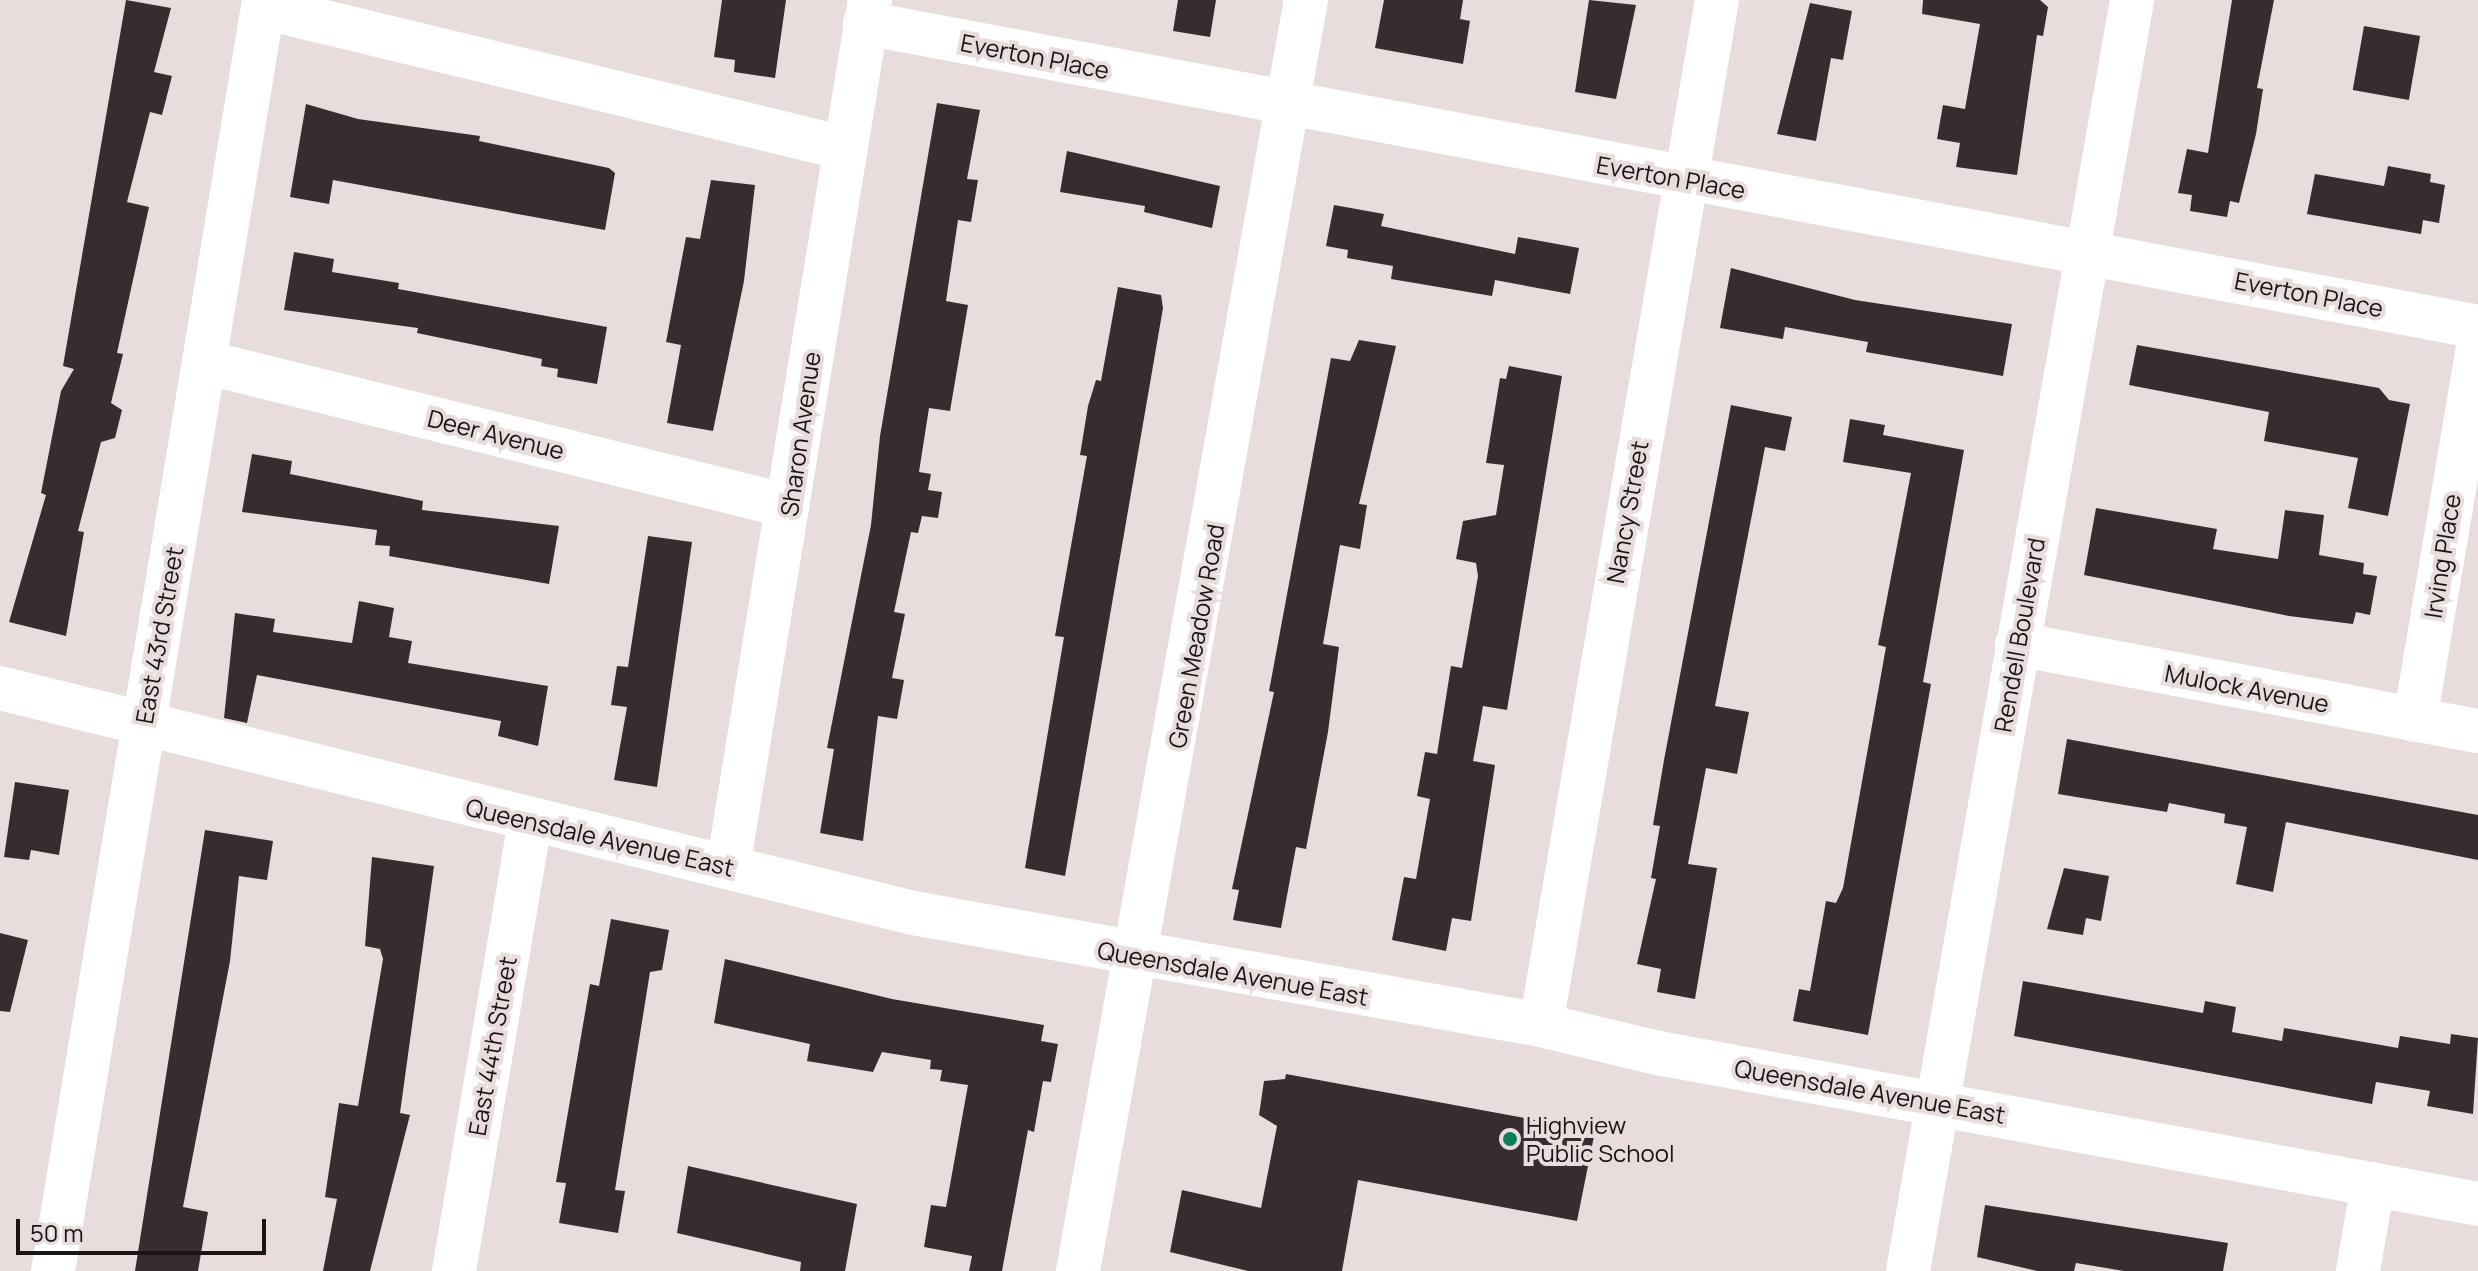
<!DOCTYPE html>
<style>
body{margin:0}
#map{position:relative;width:2478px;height:1271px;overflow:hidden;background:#e9dcdc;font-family:Manrope,sans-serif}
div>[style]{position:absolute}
.building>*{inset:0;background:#382d2e;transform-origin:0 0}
.minor>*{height:44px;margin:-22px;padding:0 22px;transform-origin:22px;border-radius:22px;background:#fff}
.dots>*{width:22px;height:22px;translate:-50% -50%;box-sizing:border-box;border:4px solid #e9dcdc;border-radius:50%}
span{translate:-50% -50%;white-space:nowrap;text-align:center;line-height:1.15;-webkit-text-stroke:8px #e9dcdc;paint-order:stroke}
.street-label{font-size:24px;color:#191515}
.poi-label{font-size:24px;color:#191515}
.left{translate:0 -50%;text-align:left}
.scale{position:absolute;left:16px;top:1219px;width:250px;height:36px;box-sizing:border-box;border:4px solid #191515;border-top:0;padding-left:10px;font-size:24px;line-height:28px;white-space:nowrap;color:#191515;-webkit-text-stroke:6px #e9dcdc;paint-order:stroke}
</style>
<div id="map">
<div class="building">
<div style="clip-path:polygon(126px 0,171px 8px,154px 72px,172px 76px,162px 115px,150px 112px,127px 202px,149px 207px,117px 353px,123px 354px,111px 403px,122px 410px,115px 438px,101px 442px,78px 531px,84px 532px,66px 636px,9px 622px,46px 495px,41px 493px,61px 391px,74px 369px,63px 366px)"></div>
<div style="clip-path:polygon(722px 0,786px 0,775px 78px,734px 72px,735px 60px,714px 57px)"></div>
<div style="clip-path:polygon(1178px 0,1216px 0,1210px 37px,1173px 31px)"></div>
<div style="clip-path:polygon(1384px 0,1463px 0,1460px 19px,1470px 21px,1463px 64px,1375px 48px)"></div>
<div style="clip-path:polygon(1589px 0,1636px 5px,1616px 99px,1575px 92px)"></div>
<div style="clip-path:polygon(1923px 0,2040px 0,2048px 7px,2043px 36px,2037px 35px,2017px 175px,1956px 167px,1960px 143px,1937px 139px,1943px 105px,1965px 109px,1980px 24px,1922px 14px)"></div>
<div style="clip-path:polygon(2232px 0,2274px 0,2257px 88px,2263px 89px,2256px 134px,2239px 203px,2230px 201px,2227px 217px,2190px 211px,2192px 195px,2178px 193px,2187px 149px,2208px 153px)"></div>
<div style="clip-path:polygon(1810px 3px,1852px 11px,1843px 60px,1831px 58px,1816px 141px,1777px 134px)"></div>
<div style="left:2364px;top:26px;width:57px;height:65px;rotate:10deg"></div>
<div style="clip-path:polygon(937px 103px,980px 110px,967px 179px,978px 180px,971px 222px,958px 220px,946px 301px,968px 305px,950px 411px,929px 408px,919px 472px,931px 474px,928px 490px,942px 492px,938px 518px,922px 516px,918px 533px,911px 532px,894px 612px,905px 614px,892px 678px,904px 680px,897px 719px,878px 716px,863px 841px,820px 833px,834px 749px,827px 748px,871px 525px,880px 436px)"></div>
<div style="clip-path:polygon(306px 104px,358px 119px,480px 136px,479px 141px,609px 168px,615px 173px,605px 230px,333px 180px,329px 204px,290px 197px)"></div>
<div style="clip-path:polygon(1067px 151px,1220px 186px,1212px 228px,1144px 212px,1145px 206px,1060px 192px)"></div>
<div style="clip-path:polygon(2388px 166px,2431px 174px,2430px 182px,2445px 185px,2439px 223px,2423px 220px,2421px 234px,2307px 214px,2315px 174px,2384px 186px)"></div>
<div style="clip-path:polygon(711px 180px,755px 185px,744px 281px,713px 431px,667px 423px,681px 345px,666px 342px,686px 237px,700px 239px)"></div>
<div style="clip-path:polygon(1334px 205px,1384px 214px,1381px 226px,1515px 254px,1518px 237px,1579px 248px,1570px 294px,1495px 280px,1492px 296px,1391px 279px,1393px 266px,1347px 258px,1348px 250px,1326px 246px)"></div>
<div style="clip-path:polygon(294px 252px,334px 259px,332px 272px,399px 283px,398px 289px,607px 327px,597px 384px,557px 377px,558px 369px,541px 366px,542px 359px,417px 333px,418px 328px,284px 310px)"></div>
<div style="clip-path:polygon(1731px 268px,1855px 300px,2012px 324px,2003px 376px,1866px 352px,1868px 342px,1785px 327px,1783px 339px,1720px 328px)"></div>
<div style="clip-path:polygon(1118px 287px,1161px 295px,1163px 308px,1065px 876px,1025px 868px,1064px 637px,1055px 636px,1087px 456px,1080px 455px,1088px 406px,1096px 380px,1101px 381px)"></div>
<div style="clip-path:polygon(1359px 340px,1396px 346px,1359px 504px,1367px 505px,1360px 549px,1340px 545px,1323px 644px,1339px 647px,1328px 732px,1306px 849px,1296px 847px,1281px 928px,1233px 920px,1239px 890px,1232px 889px,1274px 692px,1269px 691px,1331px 358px,1350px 361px)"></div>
<div style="clip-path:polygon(2137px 345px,2379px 388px,2389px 400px,2410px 404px,2388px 516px,2348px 508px,2358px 458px,2264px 441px,2269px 412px,2129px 385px)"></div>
<div style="clip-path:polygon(1509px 366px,1562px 376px,1507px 710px,1483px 706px,1478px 734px,1473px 761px,1495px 765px,1471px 921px,1452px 918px,1446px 951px,1392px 940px,1404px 877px,1416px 879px,1430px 799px,1417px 796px,1425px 752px,1437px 754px,1451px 666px,1462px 668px,1478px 576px,1476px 563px,1456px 559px,1463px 521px,1496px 515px,1504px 465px,1486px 463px,1500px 378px,1506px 379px)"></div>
<div style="clip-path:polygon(1731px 405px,1792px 417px,1785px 451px,1765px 447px,1715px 706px,1749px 712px,1737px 774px,1706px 768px,1688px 864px,1717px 868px,1695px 999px,1657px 992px,1661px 969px,1637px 964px,1656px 879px,1651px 878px,1660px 826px,1653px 825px,1664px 760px)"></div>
<div style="clip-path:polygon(1850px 419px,1885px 425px,1883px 435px,1964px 450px,1923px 682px,1931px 684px,1868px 1035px,1793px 1021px,1799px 989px,1810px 991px,1826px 901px,1836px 903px,1843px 888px,1886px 647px,1878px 645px,1911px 473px,1843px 462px)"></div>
<div style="clip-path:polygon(252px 454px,292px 461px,290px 474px,423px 501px,422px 510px,559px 526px,549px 584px,389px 556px,390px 546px,375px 545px,377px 530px,242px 512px)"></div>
<div style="clip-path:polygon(2096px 508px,2217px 529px,2213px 549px,2278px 559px,2285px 510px,2324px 515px,2319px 555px,2364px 563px,2363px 574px,2377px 576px,2370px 615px,2356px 612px,2353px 624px,2289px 616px,2084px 575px)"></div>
<div style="clip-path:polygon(648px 536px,692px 542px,657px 787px,614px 780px,627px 707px,611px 705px,617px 666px,628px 667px)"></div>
<div style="clip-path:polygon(359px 601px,394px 608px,389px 637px,412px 641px,408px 663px,548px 686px,538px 746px,498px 736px,501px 721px,257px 675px,247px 723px,224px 718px,235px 613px,275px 619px,273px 632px,352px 643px)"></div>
<div style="clip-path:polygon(2067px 739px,2478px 815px,2478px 860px,2286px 822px,2273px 892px,2236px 884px,2247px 827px,2224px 823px,2225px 814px,2169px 803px,2167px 812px,2058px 794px)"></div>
<div style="clip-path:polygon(15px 782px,69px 790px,59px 855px,31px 850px,29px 860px,4px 857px)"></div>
<div style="clip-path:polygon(205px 830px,273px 841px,267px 880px,239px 876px,230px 961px,183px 1207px,208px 1212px,198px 1271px,135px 1271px)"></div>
<div style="clip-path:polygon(372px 857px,434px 866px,400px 1113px,410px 1115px,370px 1271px,323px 1271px,337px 1199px,325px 1197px,339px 1103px,358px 1106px,383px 959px,380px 949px,365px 946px)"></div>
<div style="clip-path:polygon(2064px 868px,2109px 876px,2101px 921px,2086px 918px,2083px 935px,2047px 929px)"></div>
<div style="clip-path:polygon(611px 919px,669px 930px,662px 970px,650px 972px,615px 1190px,625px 1191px,618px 1233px,559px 1223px,566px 1183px,556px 1182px,590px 984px,599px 986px)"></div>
<div style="clip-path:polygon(0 933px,28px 940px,10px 1012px,0 1011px)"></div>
<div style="clip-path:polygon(725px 959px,892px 999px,1044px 1025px,1041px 1041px,1058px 1044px,1051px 1082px,1043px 1081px,1034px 1132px,1028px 1130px,1002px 1271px,969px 1271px,972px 1256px,924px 1247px,931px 1205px,946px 1207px,968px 1085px,940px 1081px,942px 1070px,930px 1069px,931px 1060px,882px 1052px,873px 1072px,807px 1061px,810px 1044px,714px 1023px)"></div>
<div style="clip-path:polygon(2023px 981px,2203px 1013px,2205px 1001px,2236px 1007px,2232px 1032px,2282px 1041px,2284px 1028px,2398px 1048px,2400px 1036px,2450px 1044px,2451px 1034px,2478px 1038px,2473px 1114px,2427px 1106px,2430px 1091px,2376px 1082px,2372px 1104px,2014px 1036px)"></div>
<div style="clip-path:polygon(1286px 1074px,1595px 1131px,1577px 1221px,1358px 1180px,1342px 1271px,1248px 1271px,1170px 1252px,1182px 1190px,1261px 1208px,1277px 1126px,1259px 1115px,1264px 1081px,1285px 1079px)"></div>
<div style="clip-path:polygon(688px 1166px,857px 1204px,845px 1271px,800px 1271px,801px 1262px,677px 1233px)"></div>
<div style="clip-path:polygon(1985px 1205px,2228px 1243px,2223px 1271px,2124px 1271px,2076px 1263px,2074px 1271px,2037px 1271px,1977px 1257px)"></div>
</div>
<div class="minor">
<div style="left:263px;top:7px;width:598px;rotate:13.64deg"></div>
<div style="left:865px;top:23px;width:1641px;rotate:10.67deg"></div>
<div style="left:204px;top:362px;width:601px;rotate:13.85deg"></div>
<div style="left:2017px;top:644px;width:469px;rotate:10.7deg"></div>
<div style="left:0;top:688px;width:940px;rotate:13.84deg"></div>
<div style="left:913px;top:913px;width:638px;rotate:10.11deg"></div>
<div style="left:1541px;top:1025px;width:120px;rotate:13.5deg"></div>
<div style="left:1658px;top:1053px;width:834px;rotate:10.43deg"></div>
<div style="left:2415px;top:720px;width:379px;rotate:-80.4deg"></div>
<div style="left:728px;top:867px;width:879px;rotate:-80.7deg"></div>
<div style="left:1541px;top:1025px;width:1040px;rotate:-80.26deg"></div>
<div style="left:53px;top:1271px;width:1288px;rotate:-80.57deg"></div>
<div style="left:454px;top:1271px;width:456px;rotate:-80.4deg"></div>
<div style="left:1078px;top:1271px;width:1291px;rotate:-79.83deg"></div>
<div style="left:1908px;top:1271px;width:1291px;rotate:-80deg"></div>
<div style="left:2358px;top:1271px;width:88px;rotate:-80.2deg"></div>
</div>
<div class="dots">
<div style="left:1510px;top:1139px;background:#0c7d5a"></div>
</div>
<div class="street-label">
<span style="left:1035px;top:56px;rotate:11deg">Everton Place</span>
<span style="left:1671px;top:177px;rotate:10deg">Everton Place</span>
<span style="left:2309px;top:294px;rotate:11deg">Everton Place</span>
<span style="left:496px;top:434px;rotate:14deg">Deer Avenue</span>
<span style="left:800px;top:434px;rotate:-82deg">Sharon Avenue</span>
<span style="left:1627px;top:512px;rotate:-80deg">Nancy Street</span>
<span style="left:2442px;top:556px;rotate:-81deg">Irving Place</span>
<span style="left:159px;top:635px;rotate:-80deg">East 43rd Street</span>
<span style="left:2019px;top:635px;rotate:-80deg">Rendell Boulevard</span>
<span style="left:1196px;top:636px;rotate:-80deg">Green Meadow Road</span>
<span style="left:2247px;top:688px;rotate:11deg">Mulock Avenue</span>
<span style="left:600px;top:837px;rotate:13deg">Queensdale Avenue East</span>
<span style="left:1233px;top:973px;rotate:10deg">Queensdale Avenue East</span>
<span style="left:492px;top:1046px;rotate:-80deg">East 44th Street</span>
<span style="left:1870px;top:1091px;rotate:10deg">Queensdale Avenue East</span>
</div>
<div class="poi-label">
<span class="left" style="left:1526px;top:1139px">Highview<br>Public School</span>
</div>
<div class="scale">50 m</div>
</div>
